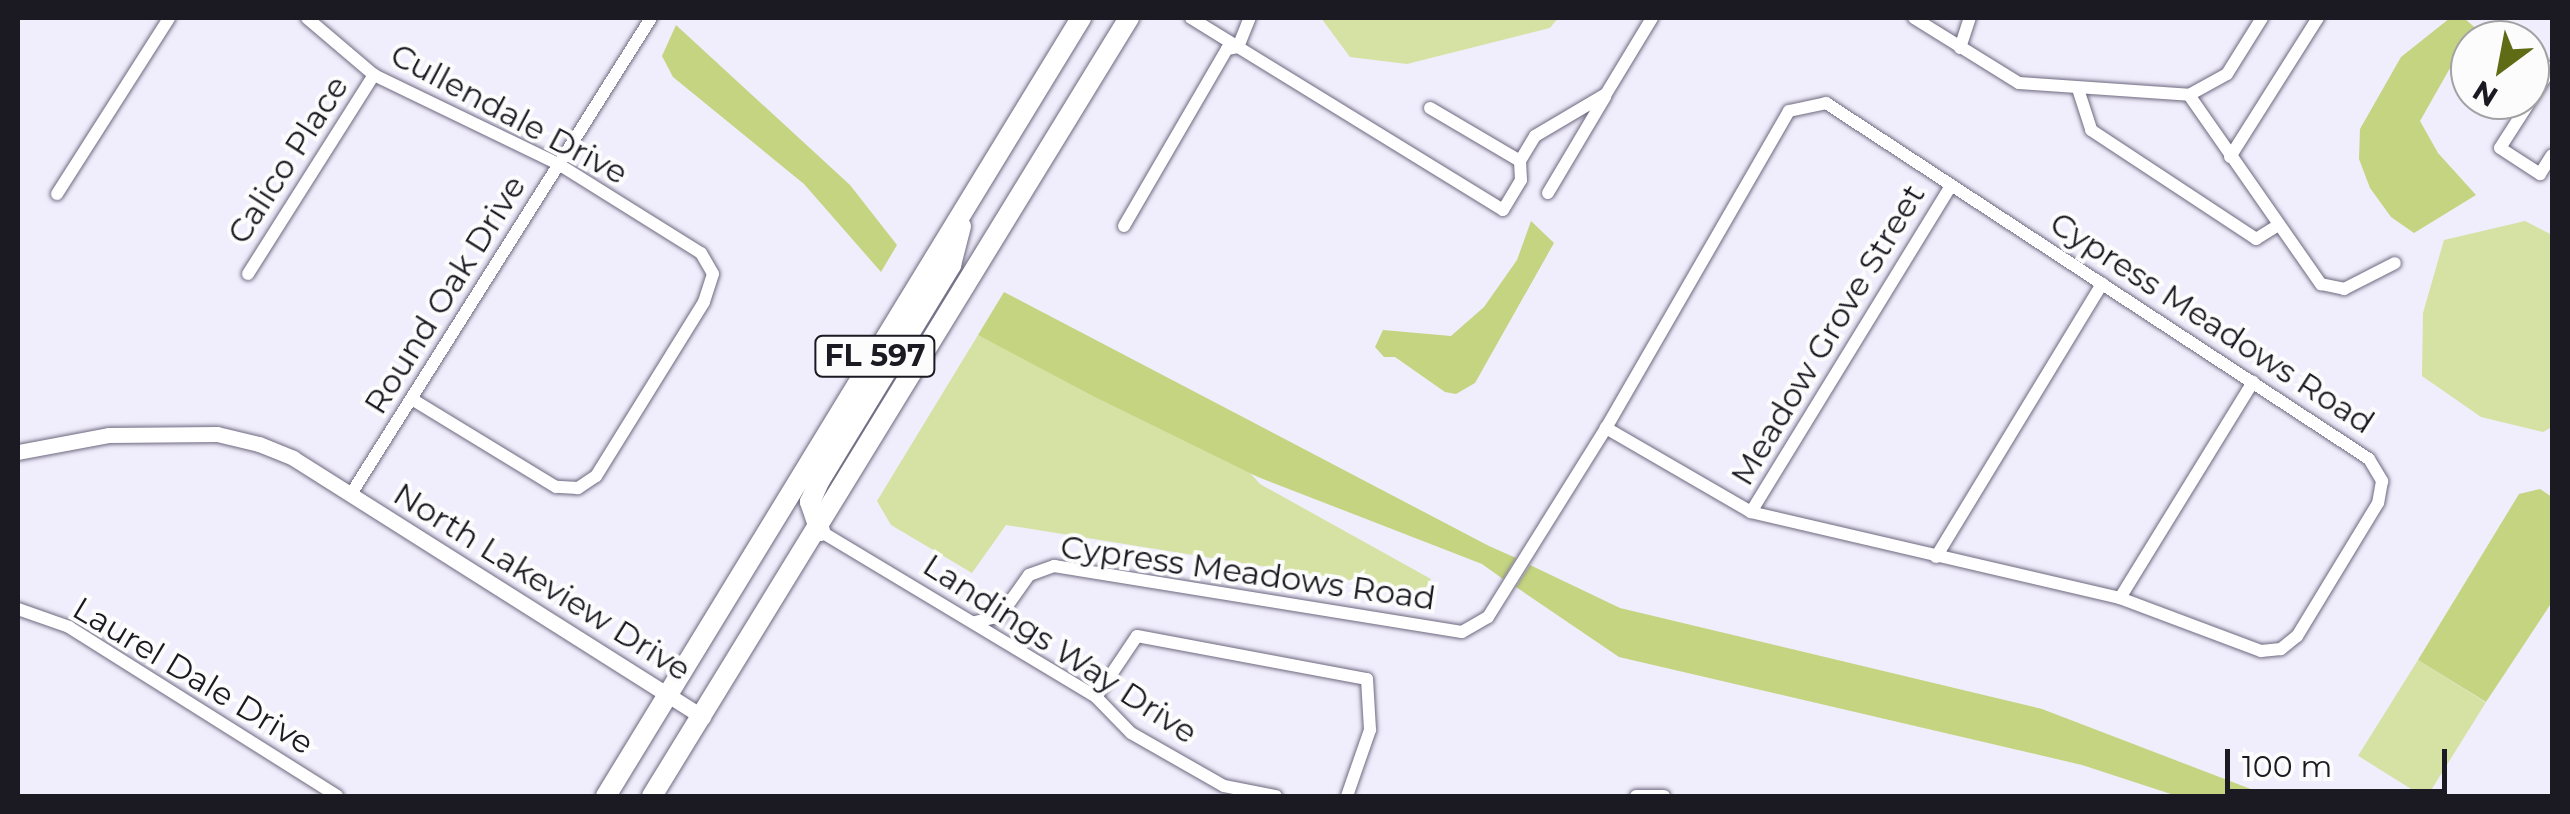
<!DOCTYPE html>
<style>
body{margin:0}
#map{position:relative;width:2570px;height:814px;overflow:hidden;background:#f0edfc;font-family:Montserrat,sans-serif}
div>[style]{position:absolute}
.green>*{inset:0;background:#d5e2a4;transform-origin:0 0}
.water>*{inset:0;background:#c4d481}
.roads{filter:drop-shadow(0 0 2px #6e697f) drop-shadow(0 0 2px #6e697f)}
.minor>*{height:12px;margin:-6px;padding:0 6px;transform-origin:6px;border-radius:6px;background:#fff}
.tertiary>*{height:15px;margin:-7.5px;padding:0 7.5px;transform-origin:7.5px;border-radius:7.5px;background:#fff}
.primary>*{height:20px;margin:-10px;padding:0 10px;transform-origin:10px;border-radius:10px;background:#fff}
span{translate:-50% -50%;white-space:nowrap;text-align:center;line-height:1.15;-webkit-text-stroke:8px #fcfcfc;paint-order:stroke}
.shield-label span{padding:2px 8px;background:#fcfcfc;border:2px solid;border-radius:8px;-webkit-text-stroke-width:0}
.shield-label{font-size:30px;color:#1b1921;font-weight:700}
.street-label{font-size:32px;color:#1b1921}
.frame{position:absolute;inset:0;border:20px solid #1b1921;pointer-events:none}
.north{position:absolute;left:2450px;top:20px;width:100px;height:100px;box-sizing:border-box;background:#fcfcfc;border:2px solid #a2a1a4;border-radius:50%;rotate:212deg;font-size:28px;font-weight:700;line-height:40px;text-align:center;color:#1b1921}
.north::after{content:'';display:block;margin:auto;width:35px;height:45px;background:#606c15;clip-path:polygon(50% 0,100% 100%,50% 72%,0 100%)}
.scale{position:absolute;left:2225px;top:749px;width:222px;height:45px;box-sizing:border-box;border:5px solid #1b1921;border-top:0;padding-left:12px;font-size:30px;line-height:35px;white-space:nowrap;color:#1b1921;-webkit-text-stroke:8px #fcfcfc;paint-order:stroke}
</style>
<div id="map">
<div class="green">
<div style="clip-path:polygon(1321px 18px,1558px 18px,1550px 28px,1407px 64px,1350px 57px)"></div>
<div style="clip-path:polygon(2525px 221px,2552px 235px,2552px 427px,2543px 432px,2481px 417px,2422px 376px,2423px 313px,2444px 240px)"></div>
<div style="clip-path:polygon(978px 335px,1243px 465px,1260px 484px,1431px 579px,1423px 592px,1006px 525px,972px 573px,891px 525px,877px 501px)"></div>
<div style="left:2418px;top:660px;width:80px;height:113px;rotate:32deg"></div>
</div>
<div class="water">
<div style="clip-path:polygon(2450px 18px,2464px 18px,2480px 32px,2454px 61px,2420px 121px,2438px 153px,2476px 195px,2414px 233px,2391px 217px,2370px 188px,2359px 159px,2360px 129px,2401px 57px)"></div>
<div style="clip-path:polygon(676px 25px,850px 185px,897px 245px,881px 272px,804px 184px,673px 77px,662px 56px)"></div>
<div style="clip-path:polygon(1531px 221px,1554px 243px,1475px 383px,1456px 394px,1445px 392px,1395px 357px,1384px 357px,1375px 347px,1383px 330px,1451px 336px,1484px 307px,1517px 260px)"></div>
<div style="clip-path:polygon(1004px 292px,1489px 546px,1516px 558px,1503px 579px,1482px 564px,1258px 477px,1093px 396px,978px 335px)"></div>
<div style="clip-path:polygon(2540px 489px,2552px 497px,2552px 602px,2486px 702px,2418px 660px,2519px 494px)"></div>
<div style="clip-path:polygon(1530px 565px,1620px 608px,2042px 709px,2269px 796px,2177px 796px,2082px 765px,1619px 657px,1516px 587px)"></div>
</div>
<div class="roads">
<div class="minor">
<div style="left:307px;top:18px;width:88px;rotate:40.4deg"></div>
<div style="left:374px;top:75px;width:207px;rotate:25.8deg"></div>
<div style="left:560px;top:165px;width:166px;rotate:32deg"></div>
<div style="left:701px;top:253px;width:24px;rotate:60deg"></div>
<div style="left:713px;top:274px;width:29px;rotate:108deg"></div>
<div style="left:704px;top:302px;width:205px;rotate:121.8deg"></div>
<div style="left:596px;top:476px;width:22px;rotate:146deg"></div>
<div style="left:578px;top:488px;width:22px;rotate:-177deg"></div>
<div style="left:556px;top:487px;width:169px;rotate:-148.6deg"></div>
<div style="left:1191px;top:18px;width:55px;rotate:31.7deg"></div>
<div style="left:1238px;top:47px;width:31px;rotate:-68deg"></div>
<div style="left:1914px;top:18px;width:123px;rotate:31.8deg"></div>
<div style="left:2019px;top:83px;width:170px;rotate:4deg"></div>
<div style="left:2189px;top:95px;width:43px;rotate:-28.9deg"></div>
<div style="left:2227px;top:74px;width:66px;rotate:-58deg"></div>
<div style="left:1960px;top:48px;width:32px;rotate:-72deg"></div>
<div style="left:2552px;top:67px;width:96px;rotate:122.7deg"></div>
<div style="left:2500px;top:148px;width:48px;rotate:33deg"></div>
<div style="left:2540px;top:174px;width:22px;rotate:-58deg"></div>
<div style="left:2079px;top:92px;width:40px;rotate:72deg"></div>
<div style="left:2091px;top:130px;width:198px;rotate:33.4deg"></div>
<div style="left:2256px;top:239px;width:25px;rotate:-32deg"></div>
<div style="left:2189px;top:95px;width:231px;rotate:55.1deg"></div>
<div style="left:2321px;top:284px;width:24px;rotate:12deg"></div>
<div style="left:2344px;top:289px;width:57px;rotate:-27deg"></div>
<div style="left:1430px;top:108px;width:104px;rotate:30.5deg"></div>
<div style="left:1520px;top:161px;width:29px;rotate:-59deg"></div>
<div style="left:1535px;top:136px;width:82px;rotate:-30.6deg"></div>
<div style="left:1606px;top:94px;width:89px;rotate:-58.8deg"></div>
<div style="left:2230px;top:157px;width:165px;rotate:-57.7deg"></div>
<div style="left:1548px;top:193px;width:112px;rotate:-59.3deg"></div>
<div style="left:57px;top:194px;width:209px;rotate:-57.5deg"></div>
<div style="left:1124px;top:226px;width:205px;rotate:-59.8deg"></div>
<div style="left:1227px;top:49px;width:11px;rotate:-10deg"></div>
<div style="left:1238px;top:47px;width:311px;rotate:31.6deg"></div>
<div style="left:1503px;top:210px;width:35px;rotate:-59deg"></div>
<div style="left:1521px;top:180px;width:19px;rotate:-93deg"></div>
<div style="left:248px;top:274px;width:236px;rotate:-57.7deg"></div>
<div style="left:351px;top:494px;width:563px;rotate:-57.78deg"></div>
<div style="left:1751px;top:512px;width:383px;rotate:-58.5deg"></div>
<div style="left:820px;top:531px;width:322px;rotate:31deg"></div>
<div style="left:1096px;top:697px;width:50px;rotate:45.8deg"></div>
<div style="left:1131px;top:733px;width:107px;rotate:29.7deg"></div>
<div style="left:1224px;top:786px;width:53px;rotate:10.9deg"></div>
<div style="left:1936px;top:557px;width:320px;rotate:-58.7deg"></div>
<div style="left:2120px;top:598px;width:254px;rotate:-58.4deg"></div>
<div style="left:18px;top:609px;width:54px;rotate:19.4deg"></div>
<div style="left:69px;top:627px;width:317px;rotate:32.2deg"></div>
<div style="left:975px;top:622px;width:26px;rotate:-13deg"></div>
<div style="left:1000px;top:616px;width:50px;rotate:-54.7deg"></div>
<div style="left:1029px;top:575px;width:27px;rotate:-20deg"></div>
<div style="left:1054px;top:566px;width:413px;rotate:9.2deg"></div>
<div style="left:1462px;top:632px;width:30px;rotate:-30deg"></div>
<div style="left:1488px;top:617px;width:223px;rotate:-58deg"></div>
<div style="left:1606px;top:428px;width:366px;rotate:-60deg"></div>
<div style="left:1789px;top:111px;width:38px;rotate:-12deg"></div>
<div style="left:1826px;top:103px;width:649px;rotate:33.25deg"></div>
<div style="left:2369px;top:459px;width:26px;rotate:59deg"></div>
<div style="left:2382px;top:481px;width:22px;rotate:100deg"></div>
<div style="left:2378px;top:503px;width:156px;rotate:121.3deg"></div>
<div style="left:2297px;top:636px;width:21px;rotate:141deg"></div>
<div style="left:2281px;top:649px;width:20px;rotate:174deg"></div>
<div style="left:2261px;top:651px;width:151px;rotate:-159.4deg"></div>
<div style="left:2120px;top:598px;width:379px;rotate:-166.9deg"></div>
<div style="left:1751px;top:512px;width:168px;rotate:-149.9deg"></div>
<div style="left:1096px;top:697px;width:73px;rotate:-56.1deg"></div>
<div style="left:1137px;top:636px;width:234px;rotate:10.6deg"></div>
<div style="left:1367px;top:679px;width:51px;rotate:86.6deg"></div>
<div style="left:1370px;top:730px;width:70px;rotate:109.2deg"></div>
<div style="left:1636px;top:796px;width:28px"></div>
</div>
<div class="tertiary">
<div style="left:18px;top:452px;width:93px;rotate:-10.6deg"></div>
<div style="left:109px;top:435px;width:108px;rotate:-0.5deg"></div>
<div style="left:217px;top:434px;width:43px;rotate:13.4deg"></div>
<div style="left:259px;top:444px;width:37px;rotate:22deg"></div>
<div style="left:293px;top:458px;width:485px;rotate:32.3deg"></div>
</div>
<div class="primary">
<div style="left:820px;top:531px;width:31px;rotate:-109deg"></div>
<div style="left:810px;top:502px;width:24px;rotate:-66deg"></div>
<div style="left:820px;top:480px;width:252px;rotate:-58.6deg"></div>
<div style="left:951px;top:265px;width:40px;rotate:-75.6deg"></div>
<div style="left:606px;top:796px;width:912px;rotate:-58.59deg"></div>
<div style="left:652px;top:796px;width:913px;rotate:-58.49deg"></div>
</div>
</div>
<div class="shield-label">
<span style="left:875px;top:356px">FL 597</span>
</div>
<div class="street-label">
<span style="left:509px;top:114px;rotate:28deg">Cullendale Drive</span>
<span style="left:288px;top:160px;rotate:-57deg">Calico Place</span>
<span style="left:445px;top:295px;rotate:-58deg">Round Oak Drive</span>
<span style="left:2212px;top:323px;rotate:33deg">Cypress Meadows Road</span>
<span style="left:1828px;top:335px;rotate:-59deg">Meadow Grove Street</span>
<span style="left:1248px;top:573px;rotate:8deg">Cypress Meadows Road</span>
<span style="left:542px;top:582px;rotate:32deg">North Lakeview Drive</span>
<span style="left:1060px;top:649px;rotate:33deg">Landings Way Drive</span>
<span style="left:193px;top:676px;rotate:31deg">Laurel Dale Drive</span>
</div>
<div class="frame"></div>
<div class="north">N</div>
<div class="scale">100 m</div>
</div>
